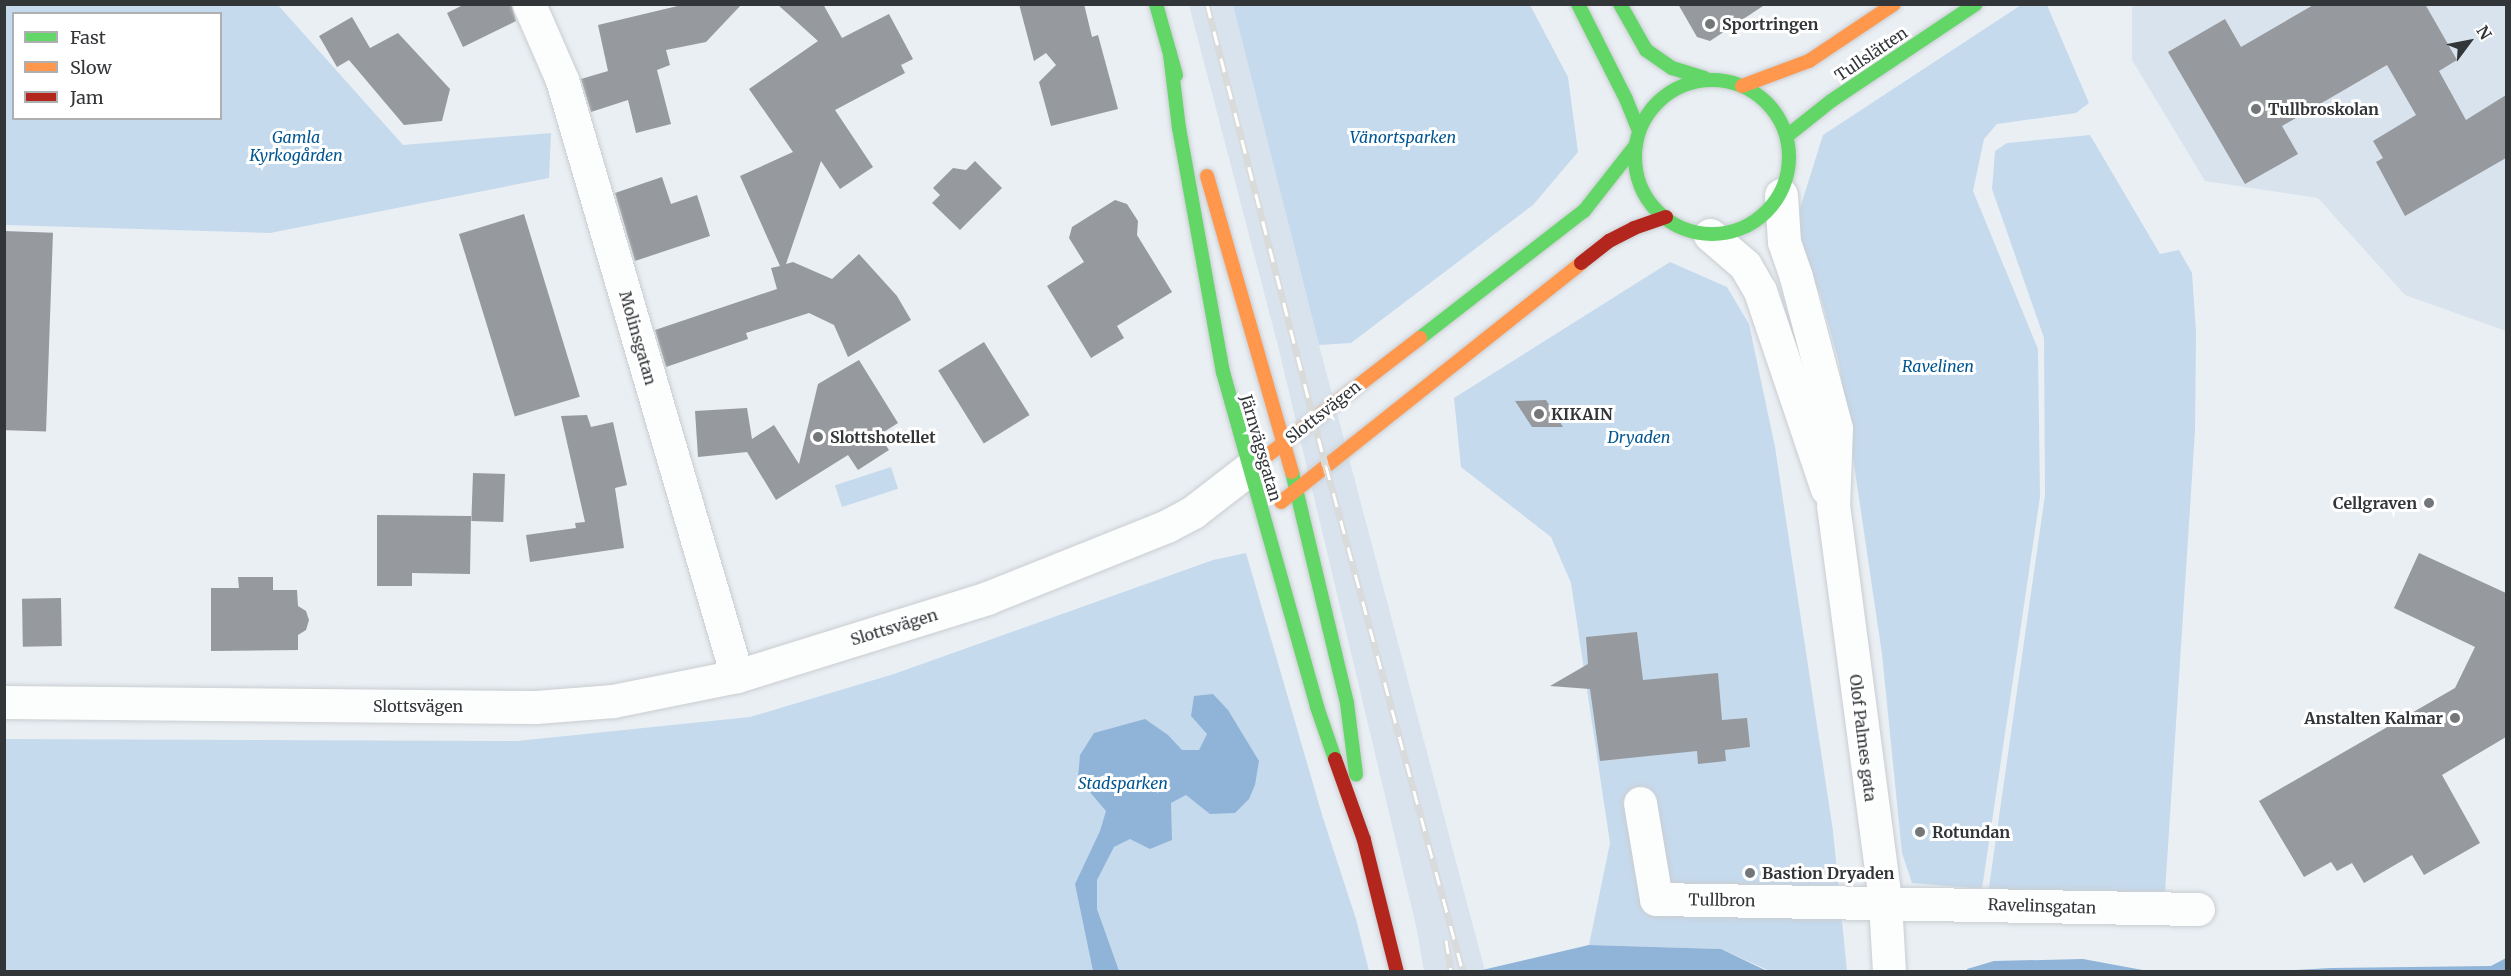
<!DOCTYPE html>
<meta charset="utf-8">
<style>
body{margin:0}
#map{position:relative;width:2511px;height:976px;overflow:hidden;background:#eaeff4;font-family:Merriweather,serif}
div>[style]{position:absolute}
.built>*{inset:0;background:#d9e3ed}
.green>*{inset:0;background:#c6daed;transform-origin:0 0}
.water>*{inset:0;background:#90b4d7}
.building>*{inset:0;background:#96999d;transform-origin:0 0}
.roads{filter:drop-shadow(0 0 2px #c9cdd1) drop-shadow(0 0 2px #c9cdd1)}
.street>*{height:33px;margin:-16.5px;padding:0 16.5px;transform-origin:16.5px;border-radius:16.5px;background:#fcfdfd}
.fast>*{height:14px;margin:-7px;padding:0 7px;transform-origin:7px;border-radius:7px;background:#63d668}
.fast>.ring{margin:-7px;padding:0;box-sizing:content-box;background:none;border:14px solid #63d668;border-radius:50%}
.slow>*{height:14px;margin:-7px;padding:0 7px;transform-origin:7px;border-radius:7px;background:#ff974d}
.jam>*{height:14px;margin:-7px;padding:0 7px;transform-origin:7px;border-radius:7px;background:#b3261e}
.rail>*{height:7px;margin-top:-3.5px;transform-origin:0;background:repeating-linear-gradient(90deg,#fff 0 14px,#d9dbdb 0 28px);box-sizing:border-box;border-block:2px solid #d9dbdb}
.dots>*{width:16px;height:16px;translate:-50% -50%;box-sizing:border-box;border:3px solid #fff;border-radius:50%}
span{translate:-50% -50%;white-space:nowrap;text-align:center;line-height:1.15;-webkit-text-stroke:6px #fff;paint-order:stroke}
.poi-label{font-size:16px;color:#333639;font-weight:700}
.left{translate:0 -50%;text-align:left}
.right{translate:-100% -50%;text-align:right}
.street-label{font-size:16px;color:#333639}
.park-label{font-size:16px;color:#015692;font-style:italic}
.frame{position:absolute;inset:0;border:6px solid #333639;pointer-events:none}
.legend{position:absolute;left:12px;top:12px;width:210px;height:108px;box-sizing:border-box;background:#fff;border:2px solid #adafb0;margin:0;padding:8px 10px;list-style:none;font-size:18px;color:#333639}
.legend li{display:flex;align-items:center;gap:12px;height:30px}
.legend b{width:30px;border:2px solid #adafb0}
.north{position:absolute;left:2439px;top:12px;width:60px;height:60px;-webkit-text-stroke:4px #fff;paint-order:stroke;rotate:58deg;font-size:16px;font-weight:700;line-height:24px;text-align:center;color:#333639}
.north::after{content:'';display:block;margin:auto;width:21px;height:27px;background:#333639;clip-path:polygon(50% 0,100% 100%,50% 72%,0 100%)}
</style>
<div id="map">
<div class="built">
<div style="clip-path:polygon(1189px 5px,1233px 5px,1319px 345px,1485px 971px,1424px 971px,1416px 926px,1278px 346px)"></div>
<div style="clip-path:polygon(2136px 5px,2506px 5px,2506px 331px,2405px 295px,2318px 198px,2205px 181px,2132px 60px,2132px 7px)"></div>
</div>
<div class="green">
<div style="clip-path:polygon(evenodd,5px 4px,278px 5px,403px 145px,551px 133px,549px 178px,270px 233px,5px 225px,5px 4px,14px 14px,220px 14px,220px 118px,14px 118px,14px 14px)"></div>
<div style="clip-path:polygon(1233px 5px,1530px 5px,1568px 77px,1578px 152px,1533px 205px,1351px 343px,1319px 345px)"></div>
<div style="clip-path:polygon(2021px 5px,2047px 5px,2089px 103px,2076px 113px,1997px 124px,1984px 139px,1973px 191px,2038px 349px,2040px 497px,1982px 889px,1912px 883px,1902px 853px,1882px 654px,1839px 363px,1820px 294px,1799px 247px,1796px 221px,1823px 135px)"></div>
<div style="clip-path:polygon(2090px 135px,2160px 254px,2179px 250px,2192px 273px,2196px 332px,2195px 431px,2165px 893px,1988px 894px,2045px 495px,2044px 338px,1992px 189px,1995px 151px,2007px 143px)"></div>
<div style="clip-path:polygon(1670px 262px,1727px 287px,1749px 324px,1775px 447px,1833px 831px,1847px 971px,1770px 971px,1721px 949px,1589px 945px,1610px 843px,1571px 583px,1551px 537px,1461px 467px,1454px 398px)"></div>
<div style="left:891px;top:467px;width:23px;height:59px;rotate:72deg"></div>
<div style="clip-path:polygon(1246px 553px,1323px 818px,1356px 919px,1369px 971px,5px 972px,5px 739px,517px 741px,750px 717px,894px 674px,1213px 560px)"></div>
</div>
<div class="water">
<div style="clip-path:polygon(1213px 694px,1228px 710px,1259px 761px,1255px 785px,1249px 799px,1235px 813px,1210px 814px,1186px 795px,1171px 803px,1172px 840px,1150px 849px,1130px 839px,1114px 847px,1097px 880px,1097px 909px,1119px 971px,1093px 971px,1075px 884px,1100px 831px,1106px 811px,1078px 778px,1080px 755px,1094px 733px,1145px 719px,1168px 735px,1182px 750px,1199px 750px,1207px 734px,1191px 716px,1194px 696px)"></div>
<div style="clip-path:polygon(1589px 945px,1721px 949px,1767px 971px,1478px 971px)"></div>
<div style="clip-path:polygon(2506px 958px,2506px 971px,2279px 971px,2331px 968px,2491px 966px)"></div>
<div style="clip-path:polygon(2083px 959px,2148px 971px,1967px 971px,1967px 969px,1994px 961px)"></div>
</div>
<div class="building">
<div style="clip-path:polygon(465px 4px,511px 4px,516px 21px,463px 47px,447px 13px)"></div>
<div style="clip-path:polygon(686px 4px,742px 4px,706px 42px,666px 50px,670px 65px,657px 70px,671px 124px,636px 133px,628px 100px,591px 112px,581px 79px,608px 71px,598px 25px)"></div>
<div style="clip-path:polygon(777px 4px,823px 4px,842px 38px,889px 14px,913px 59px,901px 65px,905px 73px,835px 110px,873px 167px,840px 189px,821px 161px,786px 264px,793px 262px,832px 279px,859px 254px,897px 296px,911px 320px,848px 357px,834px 325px,809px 313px,746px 333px,748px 339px,666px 367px,655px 330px,777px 289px,771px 268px,780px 266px,740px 176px,793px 152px,749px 89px,818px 41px)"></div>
<div style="clip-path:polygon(1019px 4px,1084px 4px,1092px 37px,1098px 35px,1118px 109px,1051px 126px,1039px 82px,1056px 65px,1046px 53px,1034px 61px)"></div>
<div style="clip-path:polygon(1678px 4px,1766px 4px,1710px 41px,1697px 37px)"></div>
<div style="clip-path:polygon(2315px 4px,2425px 4px,2457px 60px,2439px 71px,2466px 120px,2506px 95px,2506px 158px,2405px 216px,2376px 162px,2383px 158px,2373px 141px,2416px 115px,2387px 65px,2282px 126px,2298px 154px,2245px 184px,2168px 52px,2225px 19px,2241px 47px)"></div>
<div style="clip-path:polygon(352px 17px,370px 48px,398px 33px,450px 89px,442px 121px,404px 125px,349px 60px,337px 67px,319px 36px)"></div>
<div style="clip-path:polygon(975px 161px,1002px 188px,960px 230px,932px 203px,940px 195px,933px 188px,953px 168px,966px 170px)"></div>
<div style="clip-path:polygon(662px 177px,671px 204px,697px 195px,710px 236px,635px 261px,615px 193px)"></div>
<div style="clip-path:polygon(1115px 200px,1127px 204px,1138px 221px,1137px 235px,1172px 292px,1117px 326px,1124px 338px,1091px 358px,1047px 286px,1084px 262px,1069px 238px,1072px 227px)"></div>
<div style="left:524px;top:214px;width:191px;height:68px;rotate:73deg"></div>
<div style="left:4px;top:231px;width:49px;height:199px;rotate:2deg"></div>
<div style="left:984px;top:342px;width:86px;height:54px;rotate:58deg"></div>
<div style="clip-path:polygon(859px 360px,898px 423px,879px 435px,889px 450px,858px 470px,848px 455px,776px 500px,747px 452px,698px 457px,695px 411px,747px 408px,752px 439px,774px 425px,799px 464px,818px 384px)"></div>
<div style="clip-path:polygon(1546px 400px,1563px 427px,1532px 427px,1515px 401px)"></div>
<div style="clip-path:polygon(587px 415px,591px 427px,613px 422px,627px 485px,615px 488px,624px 548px,530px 562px,526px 535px,576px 528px,575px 523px,585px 522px,561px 416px)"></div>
<div style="left:473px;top:473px;width:32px;height:48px;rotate:2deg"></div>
<div style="clip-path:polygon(377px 515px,471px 516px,470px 574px,412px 573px,412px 586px,377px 586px)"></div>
<div style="clip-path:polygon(2419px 553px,2506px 593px,2506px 737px,2442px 775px,2480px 843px,2424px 875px,2412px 855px,2364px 883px,2352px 863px,2337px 871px,2331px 862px,2304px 877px,2259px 801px,2455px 688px,2475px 647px,2394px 608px)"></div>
<div style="clip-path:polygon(238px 577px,273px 577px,273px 590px,297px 590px,298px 606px,306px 611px,309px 620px,306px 630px,298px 635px,298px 650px,211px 651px,211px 588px,239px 588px)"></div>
<div style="left:61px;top:598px;width:48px;height:39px;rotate:89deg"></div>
<div style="clip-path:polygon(1637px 632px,1643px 680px,1718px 673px,1722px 720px,1747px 718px,1750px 747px,1725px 750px,1726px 761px,1698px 764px,1697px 751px,1600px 761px,1590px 689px,1550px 686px,1588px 664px,1586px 637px)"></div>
</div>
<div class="roads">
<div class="street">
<div style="left:529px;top:4px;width:83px;rotate:66.5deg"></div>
<div style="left:562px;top:80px;width:621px;rotate:73.64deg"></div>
<div style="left:1781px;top:195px;width:47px;rotate:86.3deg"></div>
<div style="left:1784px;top:242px;width:37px;rotate:71deg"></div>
<div style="left:1796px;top:277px;width:156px;rotate:75.2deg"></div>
<div style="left:1836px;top:428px;width:77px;rotate:92.2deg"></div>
<div style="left:1833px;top:505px;width:400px;rotate:82.5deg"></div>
<div style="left:1885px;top:902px;width:70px;rotate:86.7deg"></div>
<div style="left:1710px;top:235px;width:46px;rotate:40.6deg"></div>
<div style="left:1745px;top:265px;width:30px;rotate:60deg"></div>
<div style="left:1760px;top:291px;width:209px;rotate:71.3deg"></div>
<div style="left:4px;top:702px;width:532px;rotate:0.54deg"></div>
<div style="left:536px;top:707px;width:77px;rotate:-4.5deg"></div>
<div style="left:613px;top:701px;width:126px;rotate:-11.4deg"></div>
<div style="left:737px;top:676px;width:262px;rotate:-17.3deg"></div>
<div style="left:987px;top:598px;width:194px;rotate:-21.8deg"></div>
<div style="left:1167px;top:526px;width:30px;rotate:-28deg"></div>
<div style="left:1193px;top:512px;width:72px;rotate:-37.7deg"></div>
<div style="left:1640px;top:803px;width:97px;rotate:80.5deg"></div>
<div style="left:1656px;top:899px;width:542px;rotate:1.06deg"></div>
</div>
<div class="fast">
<div style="left:1156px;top:4px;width:74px;rotate:74.3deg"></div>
<div style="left:1578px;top:4px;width:106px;rotate:63.2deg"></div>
<div style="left:1626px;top:99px;width:32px;rotate:68deg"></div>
<div style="left:1620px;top:4px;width:53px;rotate:60.5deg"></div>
<div style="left:1646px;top:50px;width:32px;rotate:35deg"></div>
<div style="left:1672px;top:68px;width:34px;rotate:17deg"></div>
<div style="left:1170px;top:54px;width:75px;rotate:83.1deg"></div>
<div style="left:1179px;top:128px;width:248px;rotate:79.8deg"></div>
<div style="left:1223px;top:372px;width:348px;rotate:74.3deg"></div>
<div style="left:1317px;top:707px;width:55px;rotate:70.9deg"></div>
<div class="ring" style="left:1635px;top:80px;width:140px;height:140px"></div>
<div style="left:1787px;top:136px;width:56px;rotate:-38.5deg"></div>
<div style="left:1831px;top:101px;width:174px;rotate:-33.8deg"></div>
<div style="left:1420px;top:338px;width:207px;rotate:-37.8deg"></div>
<div style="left:1584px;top:211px;width:84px;rotate:-51.8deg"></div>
<div style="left:1292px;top:472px;width:237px;rotate:76.6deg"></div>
<div style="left:1347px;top:703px;width:72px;rotate:82.8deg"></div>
</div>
<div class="slow">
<div style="left:1742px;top:86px;width:72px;rotate:-20.5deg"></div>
<div style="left:1809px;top:61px;width:102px;rotate:-33.8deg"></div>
<div style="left:1207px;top:176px;width:308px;rotate:74deg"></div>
<div style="left:1268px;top:455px;width:192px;rotate:-37.6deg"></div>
<div style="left:1281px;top:502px;width:384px;rotate:-38.5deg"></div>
</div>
<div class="jam">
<div style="left:1581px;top:263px;width:36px;rotate:-38deg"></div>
<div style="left:1609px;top:241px;width:28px;rotate:-27deg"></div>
<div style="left:1634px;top:228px;width:34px;rotate:-19deg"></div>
<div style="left:1335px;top:759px;width:86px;rotate:70.3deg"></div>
<div style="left:1364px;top:840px;width:136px;rotate:76deg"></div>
</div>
</div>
<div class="rail">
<div style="left:1207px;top:4px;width:477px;rotate:75.6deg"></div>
<div style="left:1326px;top:466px;width:524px;rotate:74.85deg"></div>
<div style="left:1446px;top:940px;width:32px;rotate:81deg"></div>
</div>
<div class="dots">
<div style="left:1710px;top:24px;background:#73777a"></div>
<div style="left:2256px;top:109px;background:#73777a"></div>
<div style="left:1539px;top:414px;background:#73777a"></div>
<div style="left:818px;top:437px;background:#73777a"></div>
<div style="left:2429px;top:503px;background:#73777a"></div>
<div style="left:2455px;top:718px;background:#73777a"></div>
<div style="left:1920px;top:832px;background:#73777a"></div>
<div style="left:1750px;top:873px;background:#73777a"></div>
</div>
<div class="poi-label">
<span class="left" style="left:1722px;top:24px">Sportringen</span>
<span class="left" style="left:2268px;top:109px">Tullbroskolan</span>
<span class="left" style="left:1551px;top:414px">KIKAIN</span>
<span class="left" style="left:830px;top:437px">Slottshotellet</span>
<span class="right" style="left:2417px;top:503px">Cellgraven</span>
<span class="right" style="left:2443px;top:718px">Anstalten Kalmar</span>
<span class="left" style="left:1932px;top:832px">Rotundan</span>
<span class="left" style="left:1762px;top:873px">Bastion Dryaden</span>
</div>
<div class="street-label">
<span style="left:1871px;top:54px;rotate:-34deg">Tullslätten</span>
<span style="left:638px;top:338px;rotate:74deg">Molinsgatan</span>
<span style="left:1323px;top:412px;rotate:-38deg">Slottsvägen</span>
<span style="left:1261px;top:448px;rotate:74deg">Järnvägsgatan</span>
<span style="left:894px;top:627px;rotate:-17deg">Slottsvägen</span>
<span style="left:418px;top:706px">Slottsvägen</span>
<span style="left:1863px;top:738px;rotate:83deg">Olof Palmes gata</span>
<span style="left:1722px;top:900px;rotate:1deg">Tullbron</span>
<span style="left:2042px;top:906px;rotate:2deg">Ravelinsgatan</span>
</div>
<div class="park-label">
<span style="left:296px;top:146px">Gamla<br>Kyrkogården</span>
<span style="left:1403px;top:137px">Vänortsparken</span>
<span style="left:1938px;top:366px">Ravelinen</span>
<span style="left:1639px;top:437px">Dryaden</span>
<span style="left:1123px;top:783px">Stadsparken</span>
</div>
<div class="frame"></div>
<ul class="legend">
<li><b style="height:8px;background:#63d668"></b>Fast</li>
<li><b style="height:8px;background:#ff974d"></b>Slow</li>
<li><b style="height:8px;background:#b3261e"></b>Jam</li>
</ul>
<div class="north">N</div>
</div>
